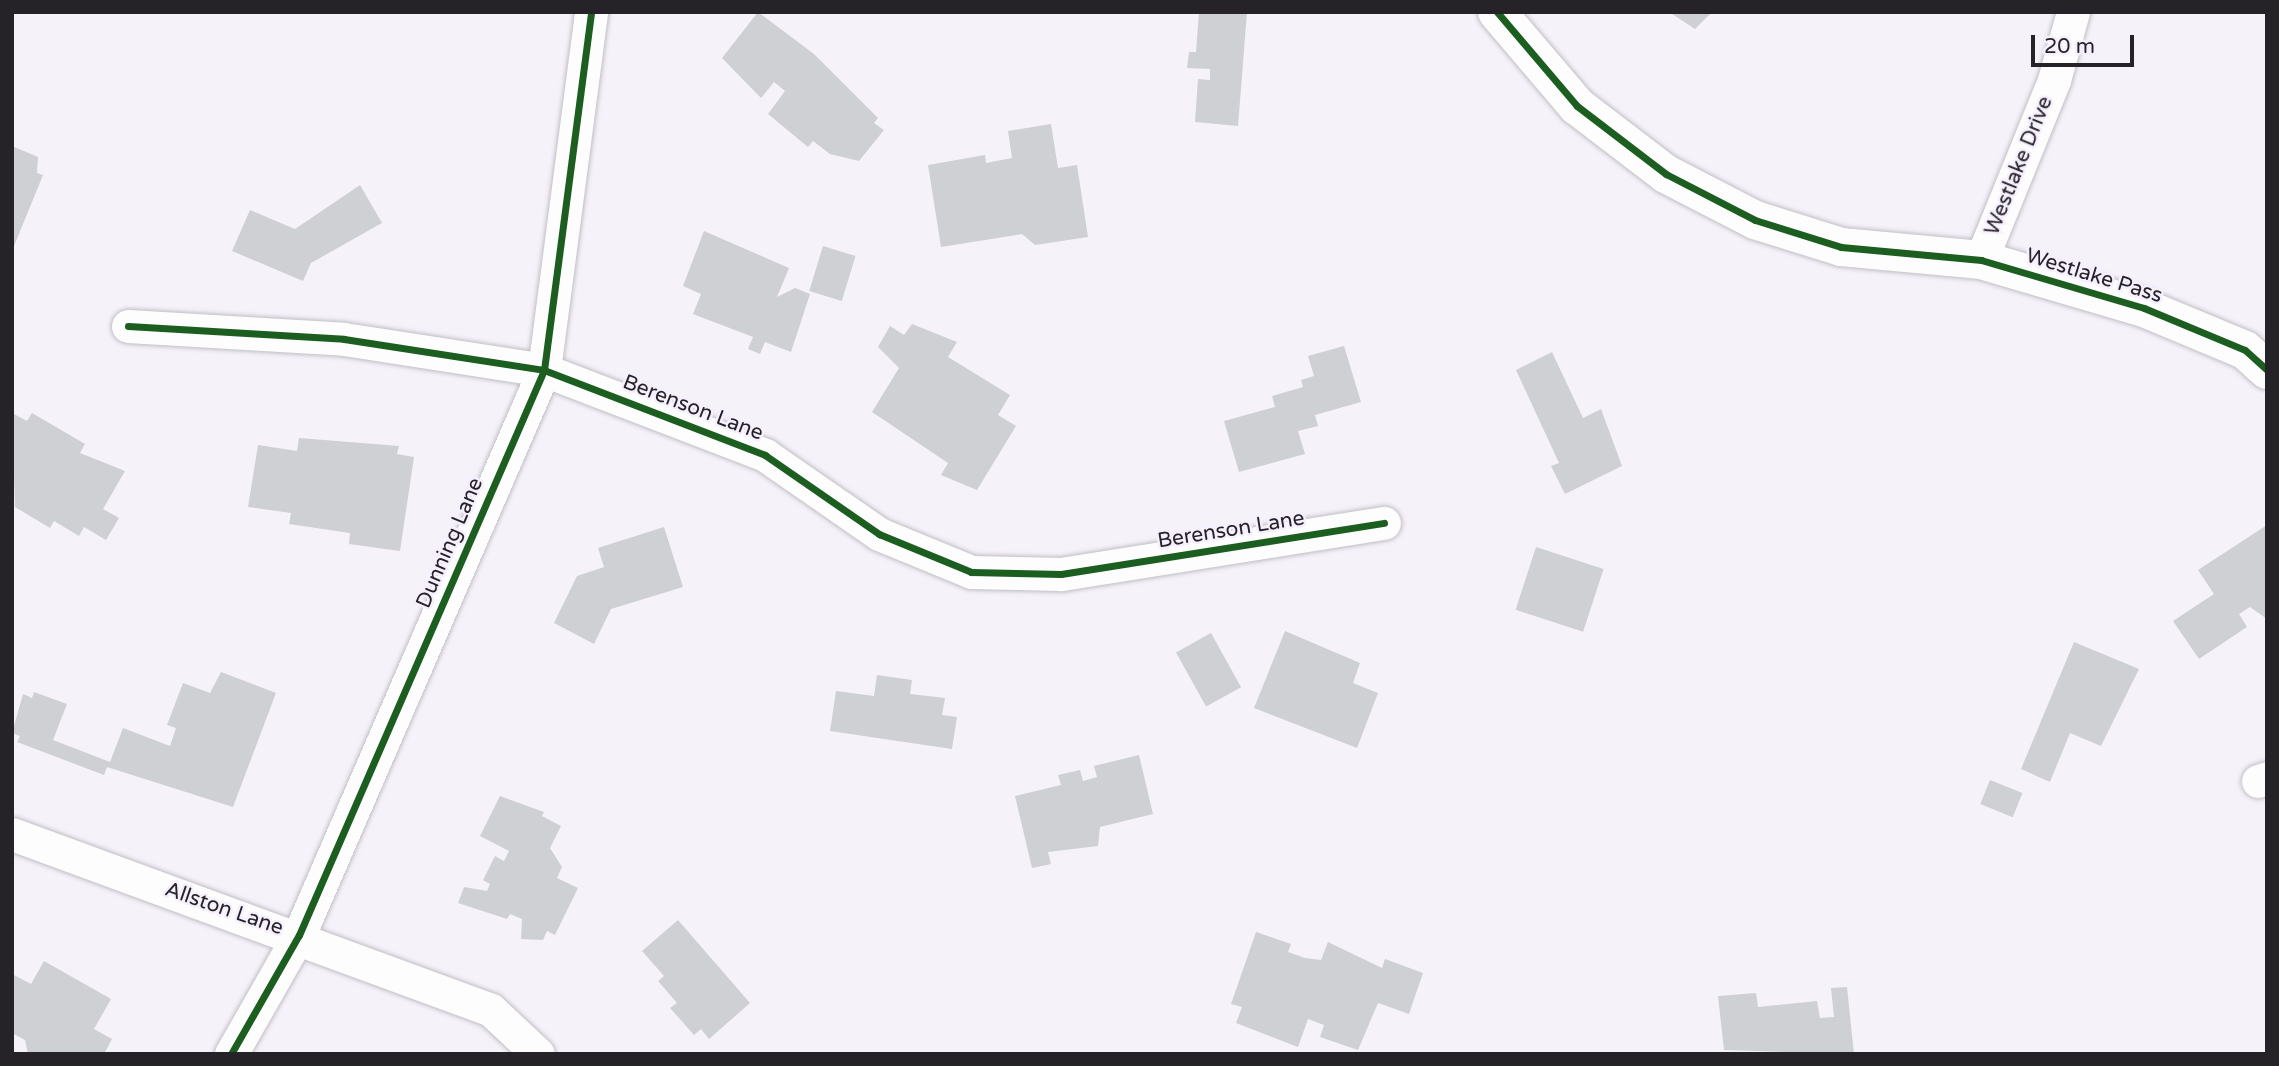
<!DOCTYPE html>
<style>
body{margin:0}
#map{position:relative;width:2279px;height:1066px;overflow:hidden;background:#f6f2fa;font-family:"Varela Round",sans-serif}
div>[style]{position:absolute}
.building>*{inset:0;background:#ced0d3;transform-origin:0 0}
.roads{filter:drop-shadow(0 0 2px #c1bec4) drop-shadow(0 0 2px #c1bec4)}
.street>*{height:33px;margin:-16.5px;padding:0 16.5px;transform-origin:16.5px;border-radius:16.5px;background:#fefdfe}
.secondary>*{height:38px;margin:-19px;padding:0 19px;transform-origin:19px;border-radius:19px;background:#fefdfe}
.cycleway>*{height:7px;margin:-3.5px;padding:0 3.5px;transform-origin:3.5px;border-radius:3.5px;background:#1b5e20}
span{translate:-50% -50%;white-space:nowrap;text-align:center;line-height:1.15;-webkit-text-stroke:5px #f6effd;paint-order:stroke}
.street-label{font-size:21px;color:#262328}
.frame{position:absolute;inset:0;border:14px solid #262328;pointer-events:none}
.scale{position:absolute;left:2031px;top:35px;width:103px;height:32px;box-sizing:border-box;border:4px solid #262328;border-top:0;padding-left:9px;font-size:21px;line-height:24px;white-space:nowrap;color:#262328;-webkit-text-stroke:5px #f6effd;paint-order:stroke}
</style>
<div id="map">
<div class="building">
<div style="clip-path:polygon(758px 12px,814px 54px,878px 118px,874px 123px,884px 130px,859px 161px,830px 154px,813px 141px,808px 147px,768px 114px,785px 91px,774px 82px,761px 98px,722px 58px)"></div>
<div style="clip-path:polygon(1199px 12px,1247px 12px,1238px 126px,1195px 122px,1198px 79px,1210px 80px,1210px 69px,1187px 68px,1189px 52px,1196px 52px)"></div>
<div style="clip-path:polygon(1669px 12px,1712px 12px,1695px 29px)"></div>
<div style="clip-path:polygon(1051px 124px,1058px 168px,1077px 165px,1088px 237px,1035px 245px,1022px 234px,941px 247px,928px 165px,985px 155px,986px 163px,1012px 158px,1008px 131px)"></div>
<div style="clip-path:polygon(12px 146px,38px 157px,37px 173px,43px 175px,12px 251px)"></div>
<div style="clip-path:polygon(360px 185px,382px 223px,311px 263px,303px 281px,232px 251px,250px 210px,295px 229px)"></div>
<div style="clip-path:polygon(704px 231px,789px 268px,777px 297px,795px 288px,810px 294px,791px 352px,765px 342px,760px 354px,748px 349px,753px 337px,693px 314px,701px 294px,683px 286px)"></div>
<div style="left:823px;top:246px;width:34px;height:47px;rotate:17deg"></div>
<div style="clip-path:polygon(912px 324px,957px 342px,948px 357px,1010px 395px,998px 415px,1016px 426px,977px 490px,941px 475px,948px 463px,872px 412px,899px 368px,878px 347px,890px 326px,904px 335px)"></div>
<div style="clip-path:polygon(1344px 346px,1361px 402px,1315px 415px,1318px 426px,1298px 431px,1305px 454px,1239px 472px,1224px 421px,1275px 407px,1272px 396px,1303px 387px,1301px 380px,1314px 376px,1308px 356px)"></div>
<div style="clip-path:polygon(1552px 352px,1583px 418px,1601px 409px,1622px 466px,1565px 494px,1551px 466px,1559px 463px,1516px 370px)"></div>
<div style="clip-path:polygon(12px 413px,27px 421px,32px 413px,85px 444px,80px 453px,125px 471px,103px 509px,119px 518px,106px 540px,84px 527px,79px 536px,54px 521px,50px 528px,15px 507px)"></div>
<div style="clip-path:polygon(299px 438px,399px 446px,397px 454px,414px 457px,400px 551px,349px 544px,350px 533px,289px 524px,291px 513px,248px 507px,258px 445px,297px 451px)"></div>
<div style="clip-path:polygon(2267px 525px,2267px 619px,2250px 607px,2239px 614px,2247px 627px,2199px 659px,2173px 621px,2214px 594px,2198px 570px)"></div>
<div style="clip-path:polygon(664px 527px,683px 587px,611px 609px,594px 644px,554px 623px,577px 576px,604px 567px,598px 548px)"></div>
<div style="left:1536px;top:547px;width:71px;height:66px;rotate:18deg"></div>
<div style="clip-path:polygon(1285px 631px,1360px 663px,1353px 683px,1378px 693px,1357px 748px,1254px 708px)"></div>
<div style="left:1211px;top:633px;width:62px;height:40px;rotate:61deg"></div>
<div style="clip-path:polygon(2074px 642px,2139px 669px,2101px 746px,2070px 733px,2050px 782px,2021px 769px)"></div>
<div style="clip-path:polygon(221px 672px,276px 693px,233px 807px,107px 767px,104px 775px,17px 742px,20px 736px,12px 733px,23px 694px,32px 698px,34px 692px,67px 704px,53px 740px,110px 762px,123px 728px,170px 746px,176px 728px,167px 725px,183px 683px,210px 693px)"></div>
<div style="clip-path:polygon(877px 675px,912px 680px,910px 694px,945px 698px,942px 715px,957px 717px,952px 749px,830px 731px,836px 691px,874px 696px)"></div>
<div style="clip-path:polygon(1139px 755px,1153px 814px,1100px 827px,1098px 846px,1048px 852px,1051px 864px,1032px 868px,1015px 796px,1061px 785px,1058px 775px,1080px 770px,1083px 781px,1097px 777px,1094px 766px)"></div>
<div style="left:1990px;top:780px;width:35px;height:26px;rotate:22deg"></div>
<div style="clip-path:polygon(500px 796px,544px 812px,542px 816px,561px 826px,550px 848px,562px 867px,557px 878px,578px 888px,555px 935px,547px 931px,543px 940px,521px 939px,522px 919px,510px 914px,507px 919px,458px 903px,464px 887px,487px 891px,490px 884px,483px 880px,495px 856px,504px 861px,509px 851px,480px 836px)"></div>
<div style="clip-path:polygon(678px 920px,750px 1003px,709px 1039px,701px 1029px,694px 1035px,670px 1008px,677px 1003px,658px 981px,664px 976px,642px 951px)"></div>
<div style="clip-path:polygon(1256px 932px,1291px 944px,1288px 952px,1305px 958px,1321px 960px,1328px 942px,1382px 968px,1385px 959px,1423px 973px,1409px 1014px,1378px 1003px,1358px 1050px,1320px 1037px,1324px 1025px,1308px 1019px,1298px 1047px,1236px 1023px,1242px 1007px,1231px 1004px)"></div>
<div style="clip-path:polygon(44px 961px,111px 999px,94px 1029px,112px 1039px,104px 1054px,28px 1054px,25px 1040px,12px 1033px,12px 974px,31px 984px)"></div>
<div style="clip-path:polygon(1847px 987px,1854px 1054px,1724px 1050px,1718px 996px,1756px 993px,1758px 1007px,1817px 1001px,1820px 1018px,1834px 1017px,1831px 988px)"></div>
</div>
<div class="roads">
<div class="street">
<div style="left:1981px;top:260px;width:194px;rotate:-67.9deg"></div>
<div style="left:2054px;top:80px;width:71px;rotate:-74.4deg"></div>
<div style="left:128px;top:326px;width:216px;rotate:3.4deg"></div>
<div style="left:344px;top:339px;width:202px;rotate:8.8deg"></div>
<div style="left:544px;top:370px;width:237px;rotate:21deg"></div>
<div style="left:765px;top:455px;width:139px;rotate:34.7deg"></div>
<div style="left:879px;top:534px;width:100px;rotate:22.4deg"></div>
<div style="left:971px;top:572px;width:90px;rotate:1.3deg"></div>
<div style="left:1061px;top:574px;width:327px;rotate:-9deg"></div>
<div style="left:2258px;top:781px;width:9px;rotate:-18deg"></div>
<div style="left:12px;top:834px;width:510px;rotate:20.17deg"></div>
<div style="left:491px;top:1010px;width:64px;rotate:43.1deg"></div>
<div style="left:231px;top:1054px;width:137px;rotate:-60.3deg"></div>
<div style="left:299px;top:935px;width:616px;rotate:-66.56deg"></div>
<div style="left:544px;top:370px;width:361px;rotate:-82.5deg"></div>
</div>
<div class="secondary">
<div style="left:1497px;top:12px;width:123px;rotate:49.6deg"></div>
<div style="left:1577px;top:106px;width:112px;rotate:37.4deg"></div>
<div style="left:1666px;top:174px;width:100px;rotate:27.3deg"></div>
<div style="left:1755px;top:220px;width:90px;rotate:17.4deg"></div>
<div style="left:1841px;top:247px;width:141px;rotate:5.3deg"></div>
<div style="left:1981px;top:260px;width:170px;rotate:16.4deg"></div>
<div style="left:2144px;top:308px;width:109px;rotate:22.6deg"></div>
<div style="left:2245px;top:350px;width:30px;rotate:42deg"></div>
</div>
</div>
<div class="cycleway">
<div style="left:1497px;top:12px;width:123px;rotate:49.6deg"></div>
<div style="left:1577px;top:106px;width:112px;rotate:37.4deg"></div>
<div style="left:1666px;top:174px;width:100px;rotate:27.3deg"></div>
<div style="left:1755px;top:220px;width:90px;rotate:17.4deg"></div>
<div style="left:1841px;top:247px;width:141px;rotate:5.3deg"></div>
<div style="left:1981px;top:260px;width:170px;rotate:16.4deg"></div>
<div style="left:2144px;top:308px;width:109px;rotate:22.6deg"></div>
<div style="left:2245px;top:350px;width:30px;rotate:42deg"></div>
<div style="left:128px;top:326px;width:216px;rotate:3.4deg"></div>
<div style="left:344px;top:339px;width:202px;rotate:8.8deg"></div>
<div style="left:544px;top:370px;width:237px;rotate:21deg"></div>
<div style="left:765px;top:455px;width:139px;rotate:34.7deg"></div>
<div style="left:879px;top:534px;width:100px;rotate:22.4deg"></div>
<div style="left:971px;top:572px;width:90px;rotate:1.3deg"></div>
<div style="left:1061px;top:574px;width:327px;rotate:-9deg"></div>
<div style="left:231px;top:1054px;width:137px;rotate:-60.3deg"></div>
<div style="left:299px;top:935px;width:616px;rotate:-66.56deg"></div>
<div style="left:544px;top:370px;width:361px;rotate:-82.5deg"></div>
</div>
<div class="street-label">
<span style="left:2019px;top:166px;rotate:-68deg">Westlake Drive</span>
<span style="left:2094px;top:276px;rotate:17deg">Westlake Pass</span>
<span style="left:693px;top:408px;rotate:21deg">Berenson Lane</span>
<span style="left:1231px;top:530px;rotate:-9deg">Berenson Lane</span>
<span style="left:450px;top:543px;rotate:-67deg">Dunning Lane</span>
<span style="left:224px;top:909px;rotate:19deg">Allston Lane</span>
</div>
<div class="frame"></div>
<div class="scale">20 m</div>
</div>
